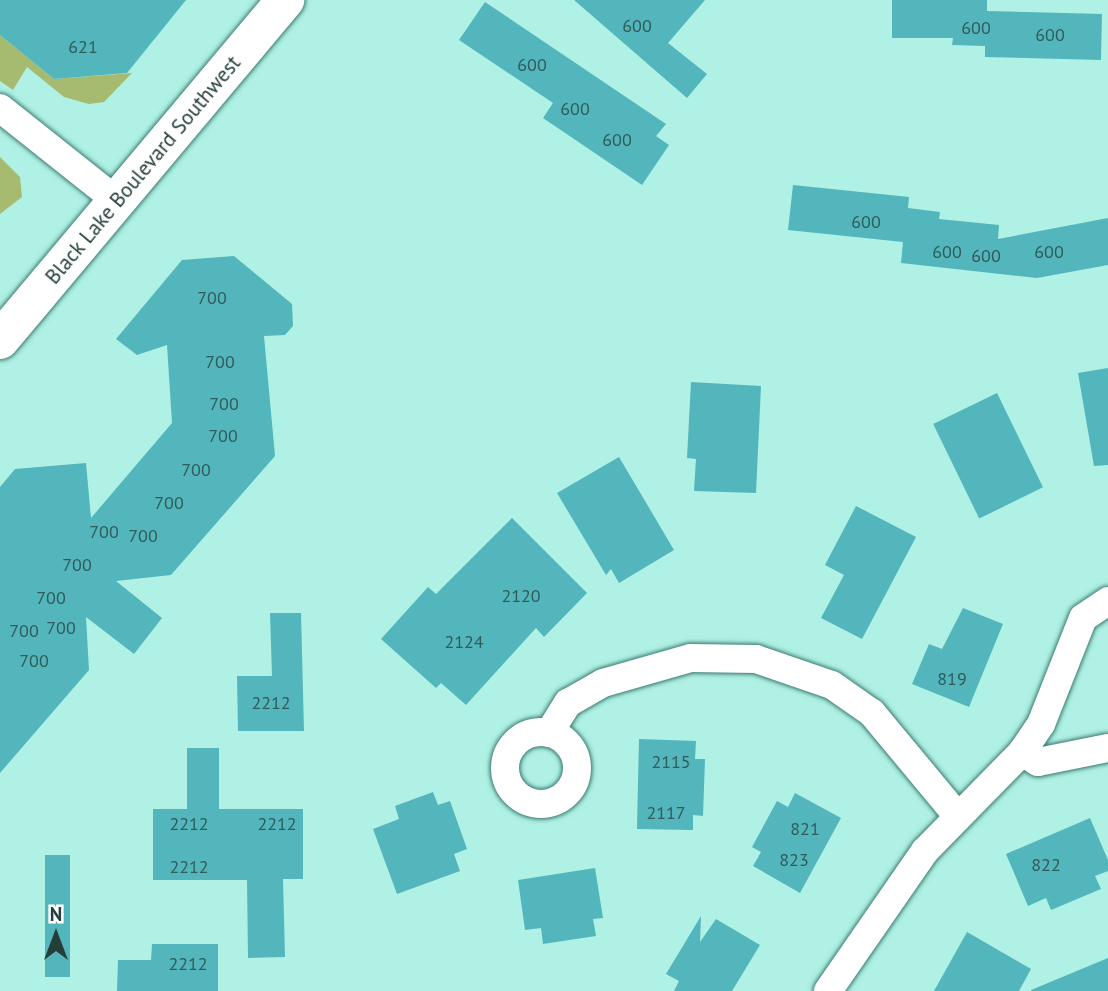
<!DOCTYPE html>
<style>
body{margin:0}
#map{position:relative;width:1108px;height:991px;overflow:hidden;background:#aff1e4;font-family:"PT Sans",sans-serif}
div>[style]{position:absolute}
.green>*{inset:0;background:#a6bb70}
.building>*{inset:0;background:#53b6bc;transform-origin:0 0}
.roads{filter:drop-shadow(0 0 2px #3b7b70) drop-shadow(0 0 2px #3b7b70)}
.street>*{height:28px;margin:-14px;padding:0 14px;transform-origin:14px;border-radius:14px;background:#fff}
.street>.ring{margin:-14px;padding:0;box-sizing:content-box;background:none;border:28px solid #fff;border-radius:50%}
.primary>*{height:38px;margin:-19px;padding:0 19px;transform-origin:19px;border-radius:19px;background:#fff}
span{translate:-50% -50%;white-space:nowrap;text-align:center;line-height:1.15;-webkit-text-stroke:5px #fff;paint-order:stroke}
.number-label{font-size:18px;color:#305c5a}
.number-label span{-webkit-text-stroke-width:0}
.street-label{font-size:21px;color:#243e3a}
.north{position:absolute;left:21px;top:900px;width:70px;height:70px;-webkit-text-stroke:5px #fff;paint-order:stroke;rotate:0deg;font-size:19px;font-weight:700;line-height:28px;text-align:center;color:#243e3a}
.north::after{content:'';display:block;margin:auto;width:24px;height:32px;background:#243e3a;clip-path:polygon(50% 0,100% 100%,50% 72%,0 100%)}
</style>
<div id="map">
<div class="green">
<div style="clip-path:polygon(0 35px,54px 79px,132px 73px,104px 102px,89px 104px,64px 97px,27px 67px,13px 90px,0 81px)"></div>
<div style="clip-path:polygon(0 157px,20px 177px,22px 197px,0 214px)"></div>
</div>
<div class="building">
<div style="clip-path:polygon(0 0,186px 0,127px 73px,54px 79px,0 35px)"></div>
<div style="clip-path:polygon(574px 0,705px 0,668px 43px,707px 74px,687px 98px)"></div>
<div style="clip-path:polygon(892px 0,987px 0,987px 11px,1102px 14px,1101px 60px,985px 57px,985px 46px,952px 45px,953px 38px,892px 38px)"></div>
<div style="clip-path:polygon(485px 2px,666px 124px,656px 136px,669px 145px,642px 185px,543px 118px,553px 103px,459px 40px)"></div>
<div style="clip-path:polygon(793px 185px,909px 197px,908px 208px,940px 212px,939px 219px,999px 225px,998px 239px,1108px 218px,1108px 265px,1037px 278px,901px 263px,903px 242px,788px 230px)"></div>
<div style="clip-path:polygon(234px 256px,292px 304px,293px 326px,285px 335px,264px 336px,275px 456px,171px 575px,116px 581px,162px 618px,134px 654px,86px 617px,89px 670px,0 773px,0 487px,15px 469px,86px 463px,91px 518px,172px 423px,167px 345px,137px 355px,116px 339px,182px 260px)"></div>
<div style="clip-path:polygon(1108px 368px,1108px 465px,1094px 466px,1078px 373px)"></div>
<div style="clip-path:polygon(691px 382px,761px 386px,756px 493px,694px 491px,696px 459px,687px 458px)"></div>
<div style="left:997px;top:393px;width:105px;height:71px;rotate:64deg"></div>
<div style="clip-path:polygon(619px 457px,674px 550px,619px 583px,611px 569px,606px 575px,557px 493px)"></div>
<div style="clip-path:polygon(856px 506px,916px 537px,862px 639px,821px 618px,844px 575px,825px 565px)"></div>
<div style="clip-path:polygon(512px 518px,587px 593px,544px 637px,536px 628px,466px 705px,441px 683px,436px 688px,381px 639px,428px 587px,436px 594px)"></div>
<div style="clip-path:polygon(963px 608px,1003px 624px,969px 707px,912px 684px,929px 644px,942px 649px)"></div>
<div style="clip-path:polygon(270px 613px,301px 613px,304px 731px,238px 731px,237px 676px,272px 676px)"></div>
<div style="clip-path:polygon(639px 739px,696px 741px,695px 759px,705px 759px,703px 816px,693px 815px,693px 830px,637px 829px)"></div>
<div style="clip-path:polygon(187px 748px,219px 748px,219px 809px,303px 809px,303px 879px,283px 879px,285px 957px,248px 958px,247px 880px,153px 880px,153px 809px,187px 809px)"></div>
<div style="clip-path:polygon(433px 792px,438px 805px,450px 801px,467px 849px,454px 854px,460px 871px,397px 894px,373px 829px,399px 819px,395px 806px)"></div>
<div style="clip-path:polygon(795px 793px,841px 818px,800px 893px,753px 866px,761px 852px,752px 847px,777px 801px,788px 807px)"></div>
<div style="clip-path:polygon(1090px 818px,1108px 860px,1108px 871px,1095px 876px,1101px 889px,1051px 910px,1046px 898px,1028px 906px,1006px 854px)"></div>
<div style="left:45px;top:855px;width:25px;height:122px"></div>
<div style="clip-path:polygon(595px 868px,603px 918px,593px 919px,596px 936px,543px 944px,541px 928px,525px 930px,518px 880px)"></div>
<div style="clip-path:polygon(701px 916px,700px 942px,716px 919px,760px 945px,732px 991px,674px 991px,679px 981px,666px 974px)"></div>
<div style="clip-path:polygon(967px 932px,1031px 969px,1019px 991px,934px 991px)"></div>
<div style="clip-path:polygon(152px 944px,218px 944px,218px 991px,117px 991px,118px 960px,151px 960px)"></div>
<div style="clip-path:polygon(1108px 958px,1108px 991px,1031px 991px,1031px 990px)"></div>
</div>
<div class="roads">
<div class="street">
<div style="left:0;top:108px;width:149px;rotate:38.5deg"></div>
<div style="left:1108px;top:601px;width:30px;rotate:146deg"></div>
<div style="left:1083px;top:618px;width:114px;rotate:111.6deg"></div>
<div style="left:1041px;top:724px;width:34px;rotate:124deg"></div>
<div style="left:1022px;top:752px;width:19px;rotate:32deg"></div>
<div style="left:1038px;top:762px;width:71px;rotate:-11.3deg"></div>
<div class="ring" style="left:505px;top:732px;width:44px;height:44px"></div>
<div style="left:549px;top:733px;width:36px;rotate:-58deg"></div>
<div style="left:568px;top:703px;width:40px;rotate:-29.7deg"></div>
<div style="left:603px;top:683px;width:91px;rotate:-15.9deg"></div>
<div style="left:691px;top:658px;width:65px;rotate:0.9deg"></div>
<div style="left:756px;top:659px;width:80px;rotate:18.9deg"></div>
<div style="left:832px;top:685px;width:49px;rotate:35deg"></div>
<div style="left:872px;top:713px;width:131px;rotate:50.3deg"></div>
<div style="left:828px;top:991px;width:170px;rotate:-55.3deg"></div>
<div style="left:925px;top:851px;width:139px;rotate:-45.6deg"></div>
</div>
<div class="primary">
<div style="left:0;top:340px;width:444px;rotate:-50deg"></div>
</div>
</div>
<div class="number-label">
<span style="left:637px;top:26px">600</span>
<span style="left:976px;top:28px">600</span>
<span style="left:1050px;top:35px">600</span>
<span style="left:83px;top:47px">621</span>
<span style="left:532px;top:65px">600</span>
<span style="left:575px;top:109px">600</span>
<span style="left:617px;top:140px">600</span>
<span style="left:866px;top:222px">600</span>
<span style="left:947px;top:252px">600</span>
<span style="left:1049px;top:252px">600</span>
<span style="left:986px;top:256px">600</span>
<span style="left:212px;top:298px">700</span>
<span style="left:220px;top:362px">700</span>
<span style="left:224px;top:404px">700</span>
<span style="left:223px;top:436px">700</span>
<span style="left:196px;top:470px">700</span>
<span style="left:169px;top:503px">700</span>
<span style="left:104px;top:532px">700</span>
<span style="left:143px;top:536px">700</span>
<span style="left:77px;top:565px">700</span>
<span style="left:521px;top:596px">2120</span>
<span style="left:51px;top:598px">700</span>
<span style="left:61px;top:628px">700</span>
<span style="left:24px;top:631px">700</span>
<span style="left:464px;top:642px">2124</span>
<span style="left:34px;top:661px">700</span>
<span style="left:952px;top:679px">819</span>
<span style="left:271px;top:703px">2212</span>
<span style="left:671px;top:762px">2115</span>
<span style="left:666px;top:813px">2117</span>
<span style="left:189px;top:824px">2212</span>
<span style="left:277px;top:824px">2212</span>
<span style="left:805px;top:829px">821</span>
<span style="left:794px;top:860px">823</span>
<span style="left:1046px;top:865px">822</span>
<span style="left:189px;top:867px">2212</span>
<span style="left:188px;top:964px">2212</span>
</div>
<div class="street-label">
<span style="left:143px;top:170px;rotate:-50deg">Black Lake Boulevard Southwest</span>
</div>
<div class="north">N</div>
</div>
